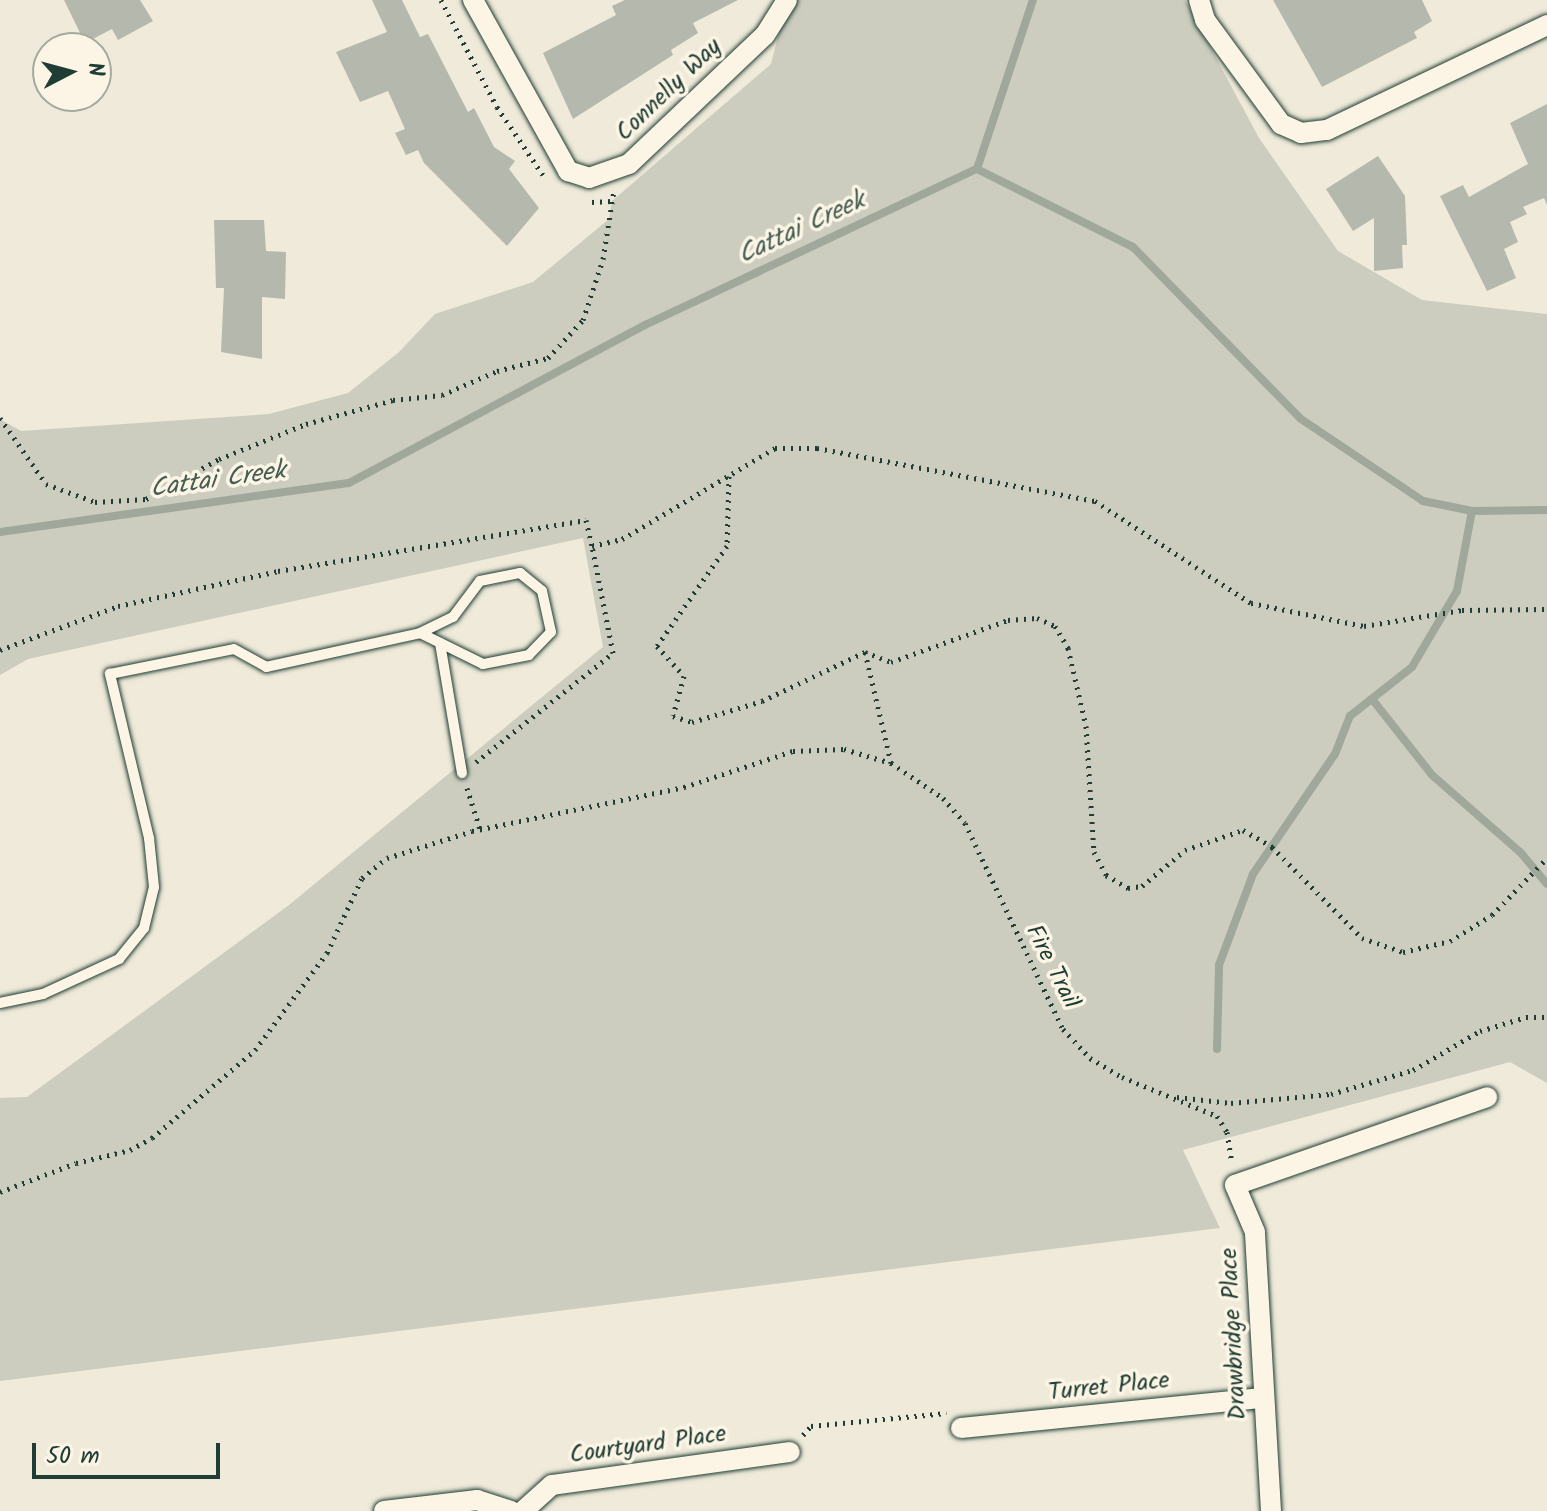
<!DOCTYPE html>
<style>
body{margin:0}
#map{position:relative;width:1547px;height:1511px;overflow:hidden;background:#efeada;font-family:Kalam,sans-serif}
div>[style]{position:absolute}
.green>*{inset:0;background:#cccdbf}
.stream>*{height:8px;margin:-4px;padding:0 4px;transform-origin:4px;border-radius:4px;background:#9fa89a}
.building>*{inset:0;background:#b5b9ad}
.path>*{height:5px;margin-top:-2.5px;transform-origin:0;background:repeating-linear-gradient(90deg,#1f3d34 0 2px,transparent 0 8px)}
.roads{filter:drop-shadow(0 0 2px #1f3d34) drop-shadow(0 0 2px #1f3d34)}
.service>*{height:10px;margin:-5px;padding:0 5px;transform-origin:5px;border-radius:5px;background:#fcf5e5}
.minor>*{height:20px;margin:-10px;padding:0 10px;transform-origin:10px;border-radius:10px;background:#fcf5e5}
span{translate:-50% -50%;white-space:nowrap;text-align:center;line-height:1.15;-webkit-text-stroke:7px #fcf5e5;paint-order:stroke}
.street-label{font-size:24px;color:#1f3d34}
.water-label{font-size:26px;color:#455d53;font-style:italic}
.north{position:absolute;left:32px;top:32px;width:80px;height:80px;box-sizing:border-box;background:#fcf5e5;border:2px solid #a4ab9e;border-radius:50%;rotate:84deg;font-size:22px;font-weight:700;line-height:32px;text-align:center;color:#1f3d34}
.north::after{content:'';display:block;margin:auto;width:28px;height:36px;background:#1f3d34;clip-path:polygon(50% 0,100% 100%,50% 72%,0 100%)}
.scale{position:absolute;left:32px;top:1443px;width:188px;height:36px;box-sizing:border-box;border:4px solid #1f3d34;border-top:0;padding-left:10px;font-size:24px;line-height:28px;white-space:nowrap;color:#1f3d34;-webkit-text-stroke:6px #fcf5e5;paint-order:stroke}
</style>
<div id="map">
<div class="green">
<div style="clip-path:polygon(787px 0,1185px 0,1259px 138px,1338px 251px,1422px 300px,1547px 314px,1547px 1083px,1510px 1062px,1183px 1150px,1220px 1228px,0 1381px,0 1098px,27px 1097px,289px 905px,603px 647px,583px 538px,28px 659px,0 675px,0 419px,21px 431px,269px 414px,348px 393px,399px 352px,435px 314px,533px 282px,609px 219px,612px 201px,771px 64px)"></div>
</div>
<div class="stream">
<div style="left:977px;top:169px;width:178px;rotate:-71.7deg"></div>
<div style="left:0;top:532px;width:352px;rotate:-8deg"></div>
<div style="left:349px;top:483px;width:336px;rotate:-28.1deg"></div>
<div style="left:645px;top:325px;width:367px;rotate:-25.2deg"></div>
<div style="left:977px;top:169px;width:174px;rotate:26.6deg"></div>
<div style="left:1133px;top:247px;width:240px;rotate:45.7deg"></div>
<div style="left:1301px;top:419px;width:147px;rotate:33.9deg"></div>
<div style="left:1423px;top:501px;width:50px;rotate:11.5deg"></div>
<div style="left:1472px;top:511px;width:75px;rotate:-0.8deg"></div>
<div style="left:1372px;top:699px;width:97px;rotate:51.7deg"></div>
<div style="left:1432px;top:775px;width:118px;rotate:41.2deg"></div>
<div style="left:1521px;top:853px;width:40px;rotate:50deg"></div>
<div style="left:1217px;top:1049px;width:84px;rotate:-88.6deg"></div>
<div style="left:1219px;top:965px;width:97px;rotate:-69.5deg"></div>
<div style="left:1253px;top:874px;width:145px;rotate:-55.7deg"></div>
<div style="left:1335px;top:754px;width:41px;rotate:-68.5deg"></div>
<div style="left:1350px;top:716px;width:79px;rotate:-38.3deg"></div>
<div style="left:1412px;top:667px;width:88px;rotate:-59.4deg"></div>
<div style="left:1457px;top:591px;width:81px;rotate:-79.4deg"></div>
</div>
<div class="building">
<div style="clip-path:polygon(64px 0,140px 0,153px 21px,118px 40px,112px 29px,85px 43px)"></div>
<div style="clip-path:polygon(372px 0,402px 0,420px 37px,428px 34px,468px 112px,474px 108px,494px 147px,515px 161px,509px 169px,539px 208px,507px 246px,424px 163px,418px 150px,406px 155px,395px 133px,405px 129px,388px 91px,360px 102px,336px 52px,387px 32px)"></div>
<div style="clip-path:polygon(625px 0,738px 0,693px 23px,698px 33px,671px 50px,673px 55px,573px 119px,543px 53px,616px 15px,612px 6px)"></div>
<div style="clip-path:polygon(1273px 0,1422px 0,1432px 21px,1414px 32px,1417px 38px,1322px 87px)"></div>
<div style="clip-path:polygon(1547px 104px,1547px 205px,1544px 198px,1523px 207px,1527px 214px,1510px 222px,1518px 242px,1504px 249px,1516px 278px,1487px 291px,1440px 196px,1463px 185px,1469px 197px,1528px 164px,1510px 123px)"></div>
<div style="clip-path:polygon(1378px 156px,1405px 196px,1407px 245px,1402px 245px,1403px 268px,1374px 271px,1374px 218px,1353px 231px,1326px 189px)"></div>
<div style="clip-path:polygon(214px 220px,264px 220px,266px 251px,286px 252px,285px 299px,262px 297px,262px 359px,221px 352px,224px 288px,216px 288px)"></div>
</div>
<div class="path">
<div style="left:441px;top:0;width:121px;rotate:62.4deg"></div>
<div style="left:497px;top:107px;width:82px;rotate:55.9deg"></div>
<div style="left:592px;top:202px;width:20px;rotate:-3deg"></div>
<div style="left:0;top:418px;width:80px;rotate:55.1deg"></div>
<div style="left:46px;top:484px;width:52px;rotate:20.2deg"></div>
<div style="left:95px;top:502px;width:51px;rotate:-3.4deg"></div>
<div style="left:146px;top:499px;width:83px;rotate:-28.7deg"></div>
<div style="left:219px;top:459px;width:94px;rotate:-21.9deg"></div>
<div style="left:306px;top:424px;width:90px;rotate:-15.4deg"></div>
<div style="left:393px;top:400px;width:49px;rotate:-5.8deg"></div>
<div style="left:442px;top:395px;width:60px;rotate:-23.6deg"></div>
<div style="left:497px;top:371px;width:53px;rotate:-14.3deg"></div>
<div style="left:548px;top:358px;width:52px;rotate:-47.4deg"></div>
<div style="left:583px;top:320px;width:64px;rotate:-71.8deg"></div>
<div style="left:603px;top:259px;width:70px;rotate:-80.9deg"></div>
<div style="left:729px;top:476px;width:70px;rotate:91.6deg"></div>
<div style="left:727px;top:546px;width:122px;rotate:125deg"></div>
<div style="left:657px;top:646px;width:40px;rotate:48deg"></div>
<div style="left:684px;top:676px;width:41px;rotate:105.4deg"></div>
<div style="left:673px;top:716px;width:20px;rotate:18deg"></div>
<div style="left:692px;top:722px;width:73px;rotate:-16.7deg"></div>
<div style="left:762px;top:701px;width:114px;rotate:-25.4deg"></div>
<div style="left:865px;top:652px;width:28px;rotate:21deg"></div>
<div style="left:891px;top:662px;width:124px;rotate:-19.7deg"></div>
<div style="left:1008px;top:620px;width:29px;rotate:-4deg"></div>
<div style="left:1037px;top:618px;width:20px;rotate:24deg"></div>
<div style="left:1055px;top:626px;width:26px;rotate:59deg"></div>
<div style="left:1068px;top:648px;width:80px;rotate:77deg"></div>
<div style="left:1086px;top:726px;width:126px;rotate:86.4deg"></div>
<div style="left:1094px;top:852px;width:26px;rotate:62deg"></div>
<div style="left:1106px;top:875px;width:26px;rotate:31deg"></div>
<div style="left:1128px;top:888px;width:14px;rotate:-8deg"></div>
<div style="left:1142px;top:886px;width:56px;rotate:-39.9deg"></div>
<div style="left:1185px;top:850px;width:61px;rotate:-19deg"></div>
<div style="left:1243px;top:830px;width:34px;rotate:30deg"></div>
<div style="left:1272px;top:847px;width:128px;rotate:45.3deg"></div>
<div style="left:1362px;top:938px;width:43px;rotate:18.9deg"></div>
<div style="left:1403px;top:952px;width:48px;rotate:-13.2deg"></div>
<div style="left:1450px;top:941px;width:49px;rotate:-31.8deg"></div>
<div style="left:1492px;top:915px;width:79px;rotate:-46deg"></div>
<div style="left:0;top:650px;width:126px;rotate:-20.4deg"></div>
<div style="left:118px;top:606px;width:164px;rotate:-12.3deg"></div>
<div style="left:278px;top:571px;width:312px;rotate:-9.4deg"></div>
<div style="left:586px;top:520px;width:27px;rotate:77deg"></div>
<div style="left:592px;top:546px;width:31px;rotate:-13deg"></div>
<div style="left:622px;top:539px;width:178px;rotate:-30.7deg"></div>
<div style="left:775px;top:448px;width:42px"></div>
<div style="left:817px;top:448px;width:283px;rotate:10.8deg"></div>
<div style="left:1095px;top:501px;width:186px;rotate:33.2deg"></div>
<div style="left:1251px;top:603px;width:115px;rotate:11.5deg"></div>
<div style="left:1364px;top:626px;width:99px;rotate:-9.3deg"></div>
<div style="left:1462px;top:610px;width:85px;rotate:-0.7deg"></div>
<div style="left:865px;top:652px;width:114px;rotate:76.8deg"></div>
<div style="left:476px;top:762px;width:175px;rotate:-38.5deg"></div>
<div style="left:613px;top:653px;width:109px;rotate:-101.1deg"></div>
<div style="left:467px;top:788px;width:43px;rotate:72.4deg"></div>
<div style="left:1177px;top:1097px;width:54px;rotate:6.3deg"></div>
<div style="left:1231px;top:1103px;width:100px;rotate:-5.1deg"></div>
<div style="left:1331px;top:1094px;width:85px;rotate:-16.3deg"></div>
<div style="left:1413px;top:1070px;width:78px;rotate:-30.2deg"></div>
<div style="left:1480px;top:1031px;width:48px;rotate:-16.9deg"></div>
<div style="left:1526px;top:1017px;width:21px"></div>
<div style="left:0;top:1192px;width:81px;rotate:-20.9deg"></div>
<div style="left:76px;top:1163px;width:56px;rotate:-13.5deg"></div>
<div style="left:130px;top:1150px;width:25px;rotate:-29deg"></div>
<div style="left:152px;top:1138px;width:135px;rotate:-40.5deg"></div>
<div style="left:255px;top:1050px;width:121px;rotate:-53.4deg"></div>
<div style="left:327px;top:953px;width:83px;rotate:-65deg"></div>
<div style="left:362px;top:878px;width:32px;rotate:-39deg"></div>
<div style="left:387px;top:858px;width:89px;rotate:-17.6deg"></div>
<div style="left:472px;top:831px;width:217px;rotate:-11.7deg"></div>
<div style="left:684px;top:787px;width:115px;rotate:-18.3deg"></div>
<div style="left:793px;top:751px;width:51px;rotate:-2.2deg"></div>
<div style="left:844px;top:749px;width:49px;rotate:16.6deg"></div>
<div style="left:891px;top:763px;width:63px;rotate:33.9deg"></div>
<div style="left:943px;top:798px;width:33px;rotate:49deg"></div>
<div style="left:965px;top:823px;width:228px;rotate:64.6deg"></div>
<div style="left:1063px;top:1029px;width:40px;rotate:47deg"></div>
<div style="left:1090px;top:1058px;width:37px;rotate:31deg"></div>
<div style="left:1122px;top:1077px;width:103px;rotate:22.3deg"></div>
<div style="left:1217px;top:1116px;width:19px;rotate:58deg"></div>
<div style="left:1227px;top:1132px;width:31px;rotate:81deg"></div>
<div style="left:803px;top:1435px;width:12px;rotate:-48deg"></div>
<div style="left:811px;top:1426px;width:136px;rotate:-5.5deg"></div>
</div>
<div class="roads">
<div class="service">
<div style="left:440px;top:643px;width:132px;rotate:80.4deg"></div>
<div style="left:0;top:1003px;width:44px;rotate:-11.8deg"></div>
<div style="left:43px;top:994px;width:84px;rotate:-24.7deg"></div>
<div style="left:119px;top:959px;width:40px;rotate:-51deg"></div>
<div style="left:144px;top:928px;width:42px;rotate:-76.3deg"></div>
<div style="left:154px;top:887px;width:49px;rotate:-95.8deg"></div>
<div style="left:149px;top:838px;width:169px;rotate:-103.4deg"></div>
<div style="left:110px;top:674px;width:126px;rotate:-11.4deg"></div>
<div style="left:234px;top:649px;width:37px;rotate:29deg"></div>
<div style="left:266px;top:667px;width:158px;rotate:-12.4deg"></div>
<div style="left:420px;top:633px;width:37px;rotate:-26deg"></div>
<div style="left:453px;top:617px;width:45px;rotate:-53.1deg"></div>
<div style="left:480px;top:581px;width:41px;rotate:-11.3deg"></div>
<div style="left:520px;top:573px;width:28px;rotate:39deg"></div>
<div style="left:542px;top:591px;width:42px;rotate:77.6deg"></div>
<div style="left:551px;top:632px;width:32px;rotate:134deg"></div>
<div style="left:529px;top:655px;width:47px;rotate:168.9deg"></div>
<div style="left:483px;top:664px;width:70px;rotate:-153.8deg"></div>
</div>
<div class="minor">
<div style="left:473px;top:0;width:196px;rotate:60.9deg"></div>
<div style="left:568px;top:171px;width:22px;rotate:18deg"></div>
<div style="left:589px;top:178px;width:42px;rotate:-19.3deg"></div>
<div style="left:629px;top:164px;width:187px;rotate:-43.5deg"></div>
<div style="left:765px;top:35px;width:41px;rotate:-57.8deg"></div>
<div style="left:1199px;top:0;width:21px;rotate:73deg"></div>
<div style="left:1205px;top:20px;width:129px;rotate:53.8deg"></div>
<div style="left:1281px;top:124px;width:22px;rotate:24deg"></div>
<div style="left:1301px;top:133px;width:26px;rotate:-7deg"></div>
<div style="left:1327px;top:130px;width:244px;rotate:-25.5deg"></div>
<div style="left:961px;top:1428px;width:303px;rotate:-5.7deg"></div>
<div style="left:384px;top:1511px;width:94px;rotate:-6.7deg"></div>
<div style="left:477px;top:1500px;width:36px;rotate:18deg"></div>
<div style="left:523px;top:1511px;width:39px;rotate:-42deg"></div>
<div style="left:552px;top:1485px;width:240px;rotate:-7.9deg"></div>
<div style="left:1271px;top:1511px;width:279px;rotate:-93.3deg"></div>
<div style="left:1255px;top:1232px;width:51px;rotate:-113.1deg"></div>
<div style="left:1235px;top:1185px;width:267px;rotate:-19.2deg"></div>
</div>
</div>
<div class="street-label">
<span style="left:669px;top:90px;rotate:-44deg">Connelly Way</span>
<span style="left:1052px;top:967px;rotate:63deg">Fire Trail</span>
<span style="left:1234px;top:1334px;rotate:-93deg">Drawbridge Place</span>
<span style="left:1109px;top:1387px;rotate:-6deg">Turret Place</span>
<span style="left:648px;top:1445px;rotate:-8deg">Courtyard Place</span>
</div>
<div class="water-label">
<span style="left:802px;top:229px;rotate:-25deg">Cattai Creek</span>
<span style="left:218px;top:481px;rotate:-8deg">Cattai Creek</span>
</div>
<div class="north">N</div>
<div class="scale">50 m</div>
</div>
